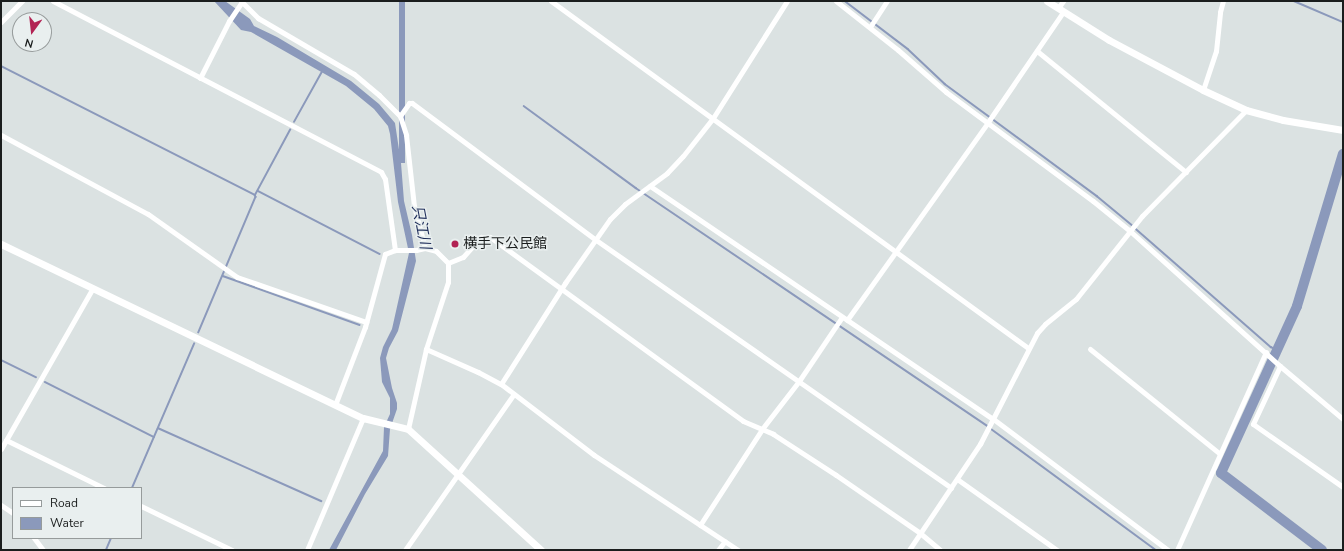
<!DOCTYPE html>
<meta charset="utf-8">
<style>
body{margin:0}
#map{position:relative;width:1344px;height:551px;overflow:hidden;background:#dbe2e2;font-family:"Nunito Sans","Noto Sans JP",sans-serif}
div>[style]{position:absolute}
.water>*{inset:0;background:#8b99bb;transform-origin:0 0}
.stream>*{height:1.5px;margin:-0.75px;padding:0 0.75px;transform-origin:0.75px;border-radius:0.75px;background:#8b99bb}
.river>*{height:10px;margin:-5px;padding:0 5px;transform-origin:5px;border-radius:5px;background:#8b99bb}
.street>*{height:5px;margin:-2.5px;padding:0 2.5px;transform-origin:2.5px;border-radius:2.5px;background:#fff}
.secondary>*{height:7px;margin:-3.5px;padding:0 3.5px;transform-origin:3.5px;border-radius:3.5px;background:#fff}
.dots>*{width:11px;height:11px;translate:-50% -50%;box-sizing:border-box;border:2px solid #e9efef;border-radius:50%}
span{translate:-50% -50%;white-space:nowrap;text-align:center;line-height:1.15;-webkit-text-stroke:3px #e9efef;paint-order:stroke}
.poi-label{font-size:14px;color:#1a1d1d}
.left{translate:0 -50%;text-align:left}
.water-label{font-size:15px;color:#1d2c59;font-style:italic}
.frame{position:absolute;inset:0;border:2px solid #1a1d1d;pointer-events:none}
.legend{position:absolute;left:12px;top:487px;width:130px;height:52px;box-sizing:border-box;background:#e9efef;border:1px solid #969b9b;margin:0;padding:5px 7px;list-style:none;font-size:12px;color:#1a1d1d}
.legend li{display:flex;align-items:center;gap:8px;height:20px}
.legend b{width:20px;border:1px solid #969b9b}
.north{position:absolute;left:12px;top:12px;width:40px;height:40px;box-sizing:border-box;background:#e9efef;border:1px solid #969b9b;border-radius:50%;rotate:195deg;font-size:11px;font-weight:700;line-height:16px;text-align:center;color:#1a1d1d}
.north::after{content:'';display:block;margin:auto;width:14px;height:18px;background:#b22354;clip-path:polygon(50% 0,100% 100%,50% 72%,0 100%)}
</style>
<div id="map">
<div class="water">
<div style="clip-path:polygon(214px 1px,225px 1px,250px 19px,254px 26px,277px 37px,351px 81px,379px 104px,395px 123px,401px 163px,404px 201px,412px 235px,416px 261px,398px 331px,389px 348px,386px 358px,392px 388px,397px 403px,397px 409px,390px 429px,388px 456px,365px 494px,336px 550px,329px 550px,383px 451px,384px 427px,390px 414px,390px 398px,382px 382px,380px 358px,383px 347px,392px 329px,409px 253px,398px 202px,390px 134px,388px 126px,374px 109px,346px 86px,251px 32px,241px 30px)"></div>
<div style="left:399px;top:1px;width:6px;height:162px"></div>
</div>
<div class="stream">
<div style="left:845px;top:1px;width:79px;rotate:37.3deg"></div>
<div style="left:908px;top:49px;width:51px;rotate:43.4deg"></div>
<div style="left:945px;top:84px;width:189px;rotate:36.4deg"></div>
<div style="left:1097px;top:196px;width:45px;rotate:39.6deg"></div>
<div style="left:1294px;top:1px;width:53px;rotate:23.2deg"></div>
<div style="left:1px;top:66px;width:285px;rotate:26.9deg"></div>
<div style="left:255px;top:195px;width:2px;rotate:63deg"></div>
<div style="left:256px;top:197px;width:147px;rotate:112.9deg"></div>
<div style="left:524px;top:106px;width:139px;rotate:36.2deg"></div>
<div style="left:636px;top:188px;width:424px;rotate:34.1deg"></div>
<div style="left:294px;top:122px;width:60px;rotate:-60.9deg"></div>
<div style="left:258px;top:191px;width:137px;rotate:27.3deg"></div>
<div style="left:255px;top:195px;width:74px;rotate:-61.7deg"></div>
<div style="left:1135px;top:228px;width:181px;rotate:41.2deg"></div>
<div style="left:1271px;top:347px;width:7px;rotate:27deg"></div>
<div style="left:223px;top:276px;width:145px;rotate:19.7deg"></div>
<div style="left:1px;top:360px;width:39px;rotate:26deg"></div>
<div style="left:45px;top:382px;width:122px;rotate:26.8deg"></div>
<div style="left:158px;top:428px;width:179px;rotate:24.1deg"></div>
<div style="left:990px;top:428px;width:206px;rotate:36.3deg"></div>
<div style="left:132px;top:488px;width:157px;rotate:-66.7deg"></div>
<div style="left:106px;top:550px;width:13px;rotate:-67deg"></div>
</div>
<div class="river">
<div style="left:1322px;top:550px;width:127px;rotate:-142.7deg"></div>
<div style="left:1221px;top:473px;width:183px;rotate:-65.5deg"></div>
<div style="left:1297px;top:306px;width:159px;rotate:-73.2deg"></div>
</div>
<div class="street">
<div style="left:53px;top:1px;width:370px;rotate:27.5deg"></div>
<div style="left:381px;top:172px;width:8px;rotate:60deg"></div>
<div style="left:385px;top:179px;width:72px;rotate:82deg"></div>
<div style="left:551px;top:1px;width:590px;rotate:36.03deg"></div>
<div style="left:836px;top:1px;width:79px;rotate:38.3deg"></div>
<div style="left:898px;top:50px;width:64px;rotate:41.2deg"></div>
<div style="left:946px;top:92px;width:183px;rotate:36.6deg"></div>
<div style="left:1093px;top:201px;width:48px;rotate:39deg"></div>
<div style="left:1130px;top:231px;width:202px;rotate:42deg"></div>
<div style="left:1280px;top:366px;width:82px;rotate:40.1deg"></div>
<div style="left:242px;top:2px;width:23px;rotate:45deg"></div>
<div style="left:258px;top:18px;width:111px;rotate:30.3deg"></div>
<div style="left:354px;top:74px;width:33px;rotate:40deg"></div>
<div style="left:379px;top:95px;width:30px;rotate:45deg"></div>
<div style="left:400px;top:116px;width:20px;rotate:72deg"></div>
<div style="left:406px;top:135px;width:71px;rotate:83.6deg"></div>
<div style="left:414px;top:206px;width:43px;rotate:75.3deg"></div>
<div style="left:1058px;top:8px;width:9px;rotate:-54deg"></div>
<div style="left:1px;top:22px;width:30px;rotate:-45deg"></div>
<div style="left:870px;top:27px;width:31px;rotate:-57deg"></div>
<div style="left:1037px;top:51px;width:192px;rotate:39.1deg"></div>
<div style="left:200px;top:78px;width:64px;rotate:-63deg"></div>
<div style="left:229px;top:21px;width:23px;rotate:-56deg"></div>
<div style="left:242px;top:2px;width:1px;rotate:-135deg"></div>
<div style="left:1203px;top:90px;width:41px;rotate:-71.6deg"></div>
<div style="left:1216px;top:51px;width:39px;rotate:-84deg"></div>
<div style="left:1220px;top:12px;width:11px;rotate:-75deg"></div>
<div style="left:400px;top:116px;width:16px;rotate:-55deg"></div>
<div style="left:409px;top:103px;width:3px"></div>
<div style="left:412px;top:103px;width:229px;rotate:36.7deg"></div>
<div style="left:596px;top:240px;width:433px;rotate:34.9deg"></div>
<div style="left:1px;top:135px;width:167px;rotate:28.3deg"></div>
<div style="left:148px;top:214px;width:109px;rotate:35.3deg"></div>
<div style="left:237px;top:277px;width:137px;rotate:19.2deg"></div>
<div style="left:650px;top:186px;width:413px;rotate:34.2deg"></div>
<div style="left:992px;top:418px;width:220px;rotate:36.9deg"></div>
<div style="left:448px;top:263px;width:16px;rotate:-22deg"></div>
<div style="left:463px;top:257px;width:27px;rotate:-48deg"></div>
<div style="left:481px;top:237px;width:9px"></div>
<div style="left:490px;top:237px;width:313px;rotate:36deg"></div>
<div style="left:743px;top:421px;width:33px;rotate:23deg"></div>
<div style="left:773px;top:434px;width:75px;rotate:33.1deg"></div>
<div style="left:836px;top:475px;width:102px;rotate:34.6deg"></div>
<div style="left:920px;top:533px;width:26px;rotate:40deg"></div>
<div style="left:847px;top:320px;width:243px;rotate:-54.5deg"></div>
<div style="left:988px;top:122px;width:133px;rotate:-55.7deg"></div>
<div style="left:426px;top:349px;width:57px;rotate:23.9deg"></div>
<div style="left:478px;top:372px;width:26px;rotate:28deg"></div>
<div style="left:501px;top:384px;width:117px;rotate:37.4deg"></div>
<div style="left:594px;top:455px;width:173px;rotate:33.4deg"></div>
<div style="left:1090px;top:349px;width:167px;rotate:38.9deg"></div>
<div style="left:1280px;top:366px;width:64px;rotate:115deg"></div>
<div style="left:1253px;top:424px;width:110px;rotate:35deg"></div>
<div style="left:501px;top:384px;width:120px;rotate:-57.6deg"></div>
<div style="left:565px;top:283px;width:78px;rotate:-54.9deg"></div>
<div style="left:610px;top:219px;width:21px;rotate:-45deg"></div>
<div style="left:625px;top:204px;width:52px;rotate:-36.4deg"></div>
<div style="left:667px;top:173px;width:23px;rotate:-47deg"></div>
<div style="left:683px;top:156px;width:48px;rotate:-51.7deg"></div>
<div style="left:713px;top:118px;width:138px;rotate:-57.7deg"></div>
<div style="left:335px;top:405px;width:84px;rotate:-69deg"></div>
<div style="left:365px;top:327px;width:76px;rotate:-74.7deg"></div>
<div style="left:385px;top:254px;width:11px;rotate:-22deg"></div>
<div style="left:395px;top:250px;width:21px"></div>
<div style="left:416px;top:250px;width:9px;rotate:-13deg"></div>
<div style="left:425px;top:248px;width:11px;rotate:15deg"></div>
<div style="left:436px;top:251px;width:17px;rotate:45deg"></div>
<div style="left:448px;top:263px;width:19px;rotate:90deg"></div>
<div style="left:448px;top:282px;width:71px;rotate:108.2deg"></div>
<div style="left:426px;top:349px;width:82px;rotate:102.7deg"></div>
<div style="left:6px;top:440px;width:109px;rotate:26.1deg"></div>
<div style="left:1px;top:449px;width:185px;rotate:-60.3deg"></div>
<div style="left:957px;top:479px;width:123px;rotate:35.4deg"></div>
<div style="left:1px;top:505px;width:14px;rotate:34deg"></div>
<div style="left:141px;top:506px;width:101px;rotate:25.8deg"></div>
<div style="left:700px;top:525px;width:114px;rotate:-57.1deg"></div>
<div style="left:762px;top:429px;width:61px;rotate:-52.4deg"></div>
<div style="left:799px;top:381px;width:77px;rotate:-56.1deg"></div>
<div style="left:34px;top:538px;width:15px;rotate:53deg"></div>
<div style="left:307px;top:550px;width:143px;rotate:-67deg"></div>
<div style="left:405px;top:550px;width:190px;rotate:-55.1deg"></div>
<div style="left:718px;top:550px;width:11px;rotate:-52deg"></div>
<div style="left:909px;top:550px;width:128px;rotate:-56.2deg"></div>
<div style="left:980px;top:444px;width:125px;rotate:-62.8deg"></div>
<div style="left:1037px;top:333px;width:12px;rotate:-48deg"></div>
<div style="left:1045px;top:324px;width:40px;rotate:-39deg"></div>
<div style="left:1076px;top:299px;width:106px;rotate:-51.5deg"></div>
<div style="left:1142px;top:216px;width:148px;rotate:-45.5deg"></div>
<div style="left:1177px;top:550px;width:217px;rotate:-65.8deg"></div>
</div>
<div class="secondary">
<div style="left:1047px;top:1px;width:73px;rotate:32.2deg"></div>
<div style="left:1109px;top:40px;width:106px;rotate:28deg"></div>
<div style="left:1203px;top:90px;width:47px;rotate:24.9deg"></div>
<div style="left:1246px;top:110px;width:38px;rotate:15deg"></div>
<div style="left:1283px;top:120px;width:61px;rotate:9.5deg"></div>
<div style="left:1px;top:244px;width:402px;rotate:25.7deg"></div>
<div style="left:363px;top:418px;width:46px;rotate:13.7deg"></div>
<div style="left:408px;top:429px;width:180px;rotate:42.3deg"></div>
</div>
<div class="dots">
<div style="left:455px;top:244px;background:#b22354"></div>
</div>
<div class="poi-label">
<span class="left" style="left:463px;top:244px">横手下公民館</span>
</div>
<div class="water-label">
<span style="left:421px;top:227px;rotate:79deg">只江川</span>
</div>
<div class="frame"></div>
<ul class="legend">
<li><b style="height:5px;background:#fff"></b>Road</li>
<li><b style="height:11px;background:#8b99bb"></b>Water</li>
</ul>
<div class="north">N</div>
</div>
